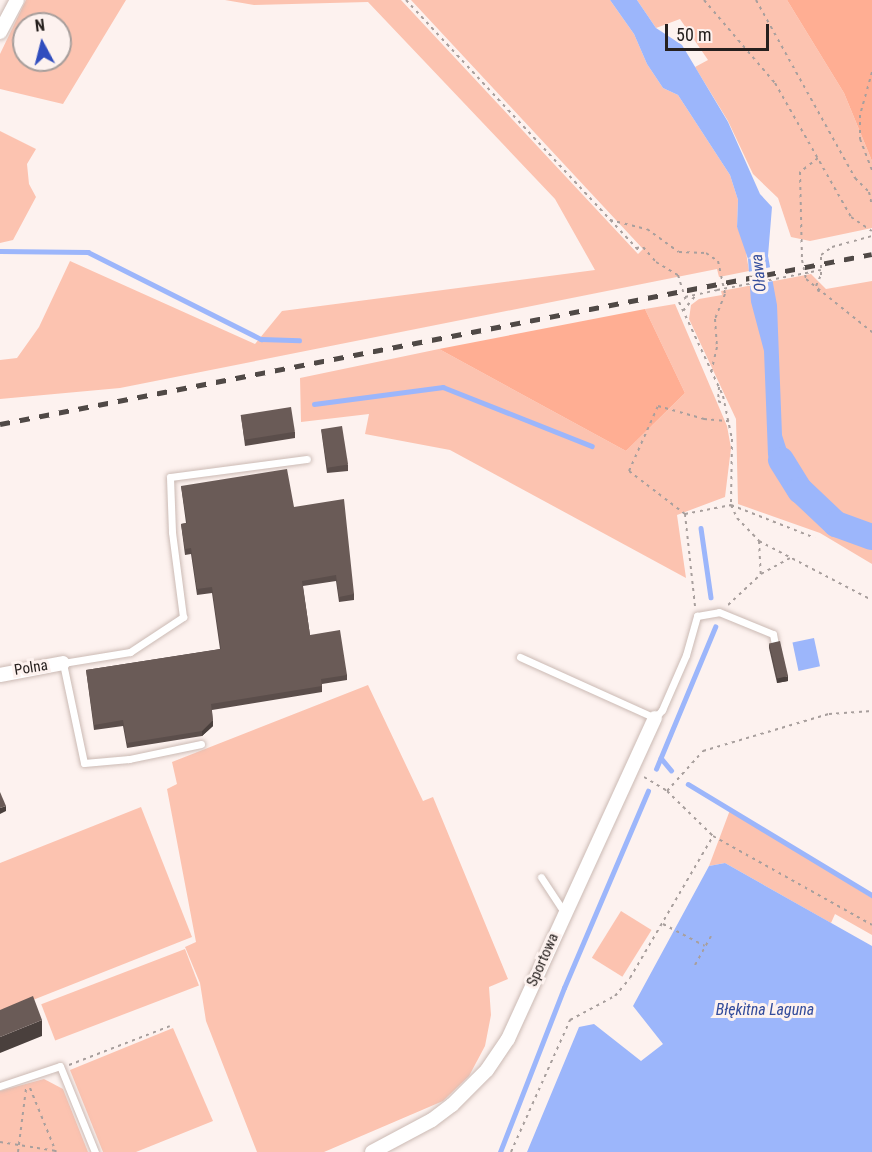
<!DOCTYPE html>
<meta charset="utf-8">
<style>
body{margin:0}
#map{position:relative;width:872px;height:1152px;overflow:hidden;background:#fdf2ef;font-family:"Roboto Condensed",sans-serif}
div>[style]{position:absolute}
.green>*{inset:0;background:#fcc3b0;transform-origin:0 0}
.forest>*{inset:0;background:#ffae93}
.water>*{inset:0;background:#9cb6fb;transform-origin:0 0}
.pier>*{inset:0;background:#fdf2ef;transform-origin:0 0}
.stream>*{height:4.5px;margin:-2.25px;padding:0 2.25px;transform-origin:2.25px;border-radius:2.25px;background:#9cb6fb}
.river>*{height:26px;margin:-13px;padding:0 13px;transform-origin:13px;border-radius:13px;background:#9cb6fb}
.path>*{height:2px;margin-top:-1px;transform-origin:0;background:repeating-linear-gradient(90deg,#a89f9d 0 3px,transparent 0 7.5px)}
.roads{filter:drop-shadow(0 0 2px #cbbab4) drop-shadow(0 0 2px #cbbab4)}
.service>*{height:7px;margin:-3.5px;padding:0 3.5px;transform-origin:3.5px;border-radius:3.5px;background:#fff}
.minor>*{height:14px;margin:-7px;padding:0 7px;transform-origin:7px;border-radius:7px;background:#fff}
.rail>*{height:4.5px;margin-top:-2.25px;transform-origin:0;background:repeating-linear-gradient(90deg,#504946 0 10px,transparent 0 20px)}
.path-bridge>*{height:2px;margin-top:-1px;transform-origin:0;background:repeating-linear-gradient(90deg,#a89f9d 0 3px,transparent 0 7.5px)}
.wall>*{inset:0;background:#5b4e4b}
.shaded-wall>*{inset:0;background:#4a403d}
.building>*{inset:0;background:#6a5b57;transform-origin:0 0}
span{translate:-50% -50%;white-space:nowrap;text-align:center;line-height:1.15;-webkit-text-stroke:6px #fdf2ef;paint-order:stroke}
.street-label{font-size:15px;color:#26201e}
.water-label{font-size:16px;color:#334c9b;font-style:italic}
.north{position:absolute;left:12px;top:12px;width:60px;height:60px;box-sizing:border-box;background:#fdf2ef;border:2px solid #a79e9b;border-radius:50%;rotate:353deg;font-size:16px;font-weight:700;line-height:24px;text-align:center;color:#26201e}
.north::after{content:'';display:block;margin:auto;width:21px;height:27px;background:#304dbe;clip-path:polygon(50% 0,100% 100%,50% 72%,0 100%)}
.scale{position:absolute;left:665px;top:24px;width:104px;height:27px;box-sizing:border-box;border:3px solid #26201e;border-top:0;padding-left:8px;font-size:18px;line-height:21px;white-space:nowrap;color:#26201e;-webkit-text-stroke:4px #fdf2ef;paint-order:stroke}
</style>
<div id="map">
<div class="green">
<div style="clip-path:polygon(evenodd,26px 0,126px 0,63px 104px,0 89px,0 54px,26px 0,24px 24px,60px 24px,60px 60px,24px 60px,24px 24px)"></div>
<div style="clip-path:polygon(225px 0,401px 0,638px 254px,643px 249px,411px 0,610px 0,634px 34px,647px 64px,663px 88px,678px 95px,730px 175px,738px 200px,737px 227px,744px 239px,749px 271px,719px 277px,717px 269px,120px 388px,0 399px,0 360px,17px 358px,39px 327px,70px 261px,255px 344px,282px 311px,595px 270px,555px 199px,368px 2px,254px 5px)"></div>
<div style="clip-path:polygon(637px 0,787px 0,844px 93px,872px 161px,872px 228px,810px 241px,791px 237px,778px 198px,753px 174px,728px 121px,695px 67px,708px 60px,680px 19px,656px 28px)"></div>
<div style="clip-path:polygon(0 131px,36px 149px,27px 164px,29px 184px,36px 197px,13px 240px,0 243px)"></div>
<div style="clip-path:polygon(811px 274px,826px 289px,872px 281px,872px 564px,820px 533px,738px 504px,736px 419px,689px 319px,691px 305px,699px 299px,722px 295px,721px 291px)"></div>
<div style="clip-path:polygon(675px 304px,727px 426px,731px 448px,725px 497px,677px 515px,686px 578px,450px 450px,365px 434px,369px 414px,301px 422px,300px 378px,439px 349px,626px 451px,685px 393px,645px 309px)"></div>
<div style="clip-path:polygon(368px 685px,423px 801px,433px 797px,508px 979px,489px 987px,491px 1015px,485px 1046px,469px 1076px,443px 1101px,324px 1152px,257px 1152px,206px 1021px,200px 983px,185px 947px,196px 942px,167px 789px,177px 784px,172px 762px)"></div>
<div style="clip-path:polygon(141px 807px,192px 937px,0 1013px,0 863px)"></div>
<div style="clip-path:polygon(730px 810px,872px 898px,872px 935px,835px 914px,831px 923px,725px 863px,709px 866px)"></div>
<div style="left:621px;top:911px;width:36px;height:55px;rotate:32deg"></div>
<div style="left:185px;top:949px;width:39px;height:154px;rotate:69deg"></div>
<div style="clip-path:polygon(173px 1028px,213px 1121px,136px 1152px,103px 1152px,70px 1070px)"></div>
<div style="clip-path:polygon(44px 1079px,63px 1089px,88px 1152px,0 1152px,0 1091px)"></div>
</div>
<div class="forest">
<div style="clip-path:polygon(787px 0,872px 0,872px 161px,844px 93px)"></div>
<div style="clip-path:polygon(645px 309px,685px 393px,626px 451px,439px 349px)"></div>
</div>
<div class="water">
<div style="clip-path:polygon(610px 0,637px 0,656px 28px,682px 45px,728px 122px,760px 194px,772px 207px,768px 256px,777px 305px,782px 435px,792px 466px,806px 486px,795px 494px,773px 469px,768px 455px,764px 351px,751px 302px,748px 259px,737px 227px,738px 200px,730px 175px,678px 95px,663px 88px,647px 64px,634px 34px)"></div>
<div style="left:814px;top:638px;width:29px;height:22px;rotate:78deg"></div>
<div style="clip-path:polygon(725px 863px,872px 946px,872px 1152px,527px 1152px,579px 1027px,594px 1024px,641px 1061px,663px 1044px,633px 1006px,709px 866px)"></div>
</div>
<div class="pier">
<div style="left:771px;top:267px;width:14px;height:25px;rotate:78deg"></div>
</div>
<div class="stream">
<div style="left:0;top:251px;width:88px;rotate:0.7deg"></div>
<div style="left:88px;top:252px;width:194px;rotate:26.7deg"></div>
<div style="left:261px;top:339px;width:38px;rotate:2deg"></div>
<div style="left:314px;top:404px;width:130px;rotate:-7.5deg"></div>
<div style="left:443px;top:387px;width:160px;rotate:21.6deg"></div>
<div style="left:701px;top:528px;width:70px;rotate:81.8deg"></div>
<div style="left:661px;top:758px;width:16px;rotate:50deg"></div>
<div style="left:656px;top:769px;width:154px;rotate:-67.4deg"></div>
<div style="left:688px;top:784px;width:215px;rotate:31.1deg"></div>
<div style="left:500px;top:1152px;width:176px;rotate:-68.7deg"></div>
<div style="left:564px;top:988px;width:214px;rotate:-66.9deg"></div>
</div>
<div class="river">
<div style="left:781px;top:460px;width:36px;rotate:58deg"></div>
<div style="left:800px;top:490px;width:50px;rotate:43.4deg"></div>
<div style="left:836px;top:524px;width:38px;rotate:20deg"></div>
</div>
<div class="path">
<div style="left:406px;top:0;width:344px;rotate:47.1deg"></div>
<div style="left:704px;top:0;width:109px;rotate:49.5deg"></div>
<div style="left:775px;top:83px;width:154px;rotate:60.4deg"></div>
<div style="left:851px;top:217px;width:25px;rotate:34deg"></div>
<div style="left:756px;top:0;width:204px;rotate:60.9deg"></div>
<div style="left:855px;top:178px;width:20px;rotate:45deg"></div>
<div style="left:869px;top:192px;width:14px;rotate:78deg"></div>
<div style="left:872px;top:72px;width:45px;rotate:105.6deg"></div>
<div style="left:860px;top:115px;width:24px;rotate:90deg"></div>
<div style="left:860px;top:139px;width:34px;rotate:69deg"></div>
<div style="left:818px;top:158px;width:23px;rotate:142deg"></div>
<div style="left:800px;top:172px;width:88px;rotate:88.7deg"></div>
<div style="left:802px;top:260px;width:19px;rotate:78deg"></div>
<div style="left:806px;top:279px;width:85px;rotate:38.8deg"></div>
<div style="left:610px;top:220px;width:38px;rotate:14deg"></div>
<div style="left:647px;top:229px;width:39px;rotate:36deg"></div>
<div style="left:679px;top:252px;width:27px;rotate:2deg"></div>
<div style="left:706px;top:253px;width:14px;rotate:34deg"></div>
<div style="left:718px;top:261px;width:34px;rotate:78deg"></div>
<div style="left:725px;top:294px;width:27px;rotate:112deg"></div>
<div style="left:715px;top:319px;width:28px;rotate:86deg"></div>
<div style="left:717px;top:347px;width:26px;rotate:103deg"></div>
<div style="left:636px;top:248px;width:7px;rotate:-8deg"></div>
<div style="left:643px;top:247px;width:20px;rotate:49deg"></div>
<div style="left:656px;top:262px;width:26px;rotate:31deg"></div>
<div style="left:678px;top:275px;width:30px;rotate:73deg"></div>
<div style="left:811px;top:272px;width:10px;rotate:-11deg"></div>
<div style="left:819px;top:292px;width:7px;rotate:-117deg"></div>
<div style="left:816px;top:286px;width:12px;rotate:-66deg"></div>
<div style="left:821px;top:275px;width:20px;rotate:-90deg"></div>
<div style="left:821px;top:255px;width:14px;rotate:-36deg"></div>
<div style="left:832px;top:247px;width:41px;rotate:-15.4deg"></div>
<div style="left:685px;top:297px;width:33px;rotate:-12deg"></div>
<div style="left:679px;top:302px;width:104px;rotate:64.9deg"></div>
<div style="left:723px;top:396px;width:44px;rotate:78.2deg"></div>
<div style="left:732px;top:439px;width:66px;rotate:90.9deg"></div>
<div style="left:731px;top:505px;width:14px;rotate:65deg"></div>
<div style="left:737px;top:518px;width:32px;rotate:46deg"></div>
<div style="left:759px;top:541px;width:127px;rotate:27.6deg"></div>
<div style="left:683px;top:311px;width:21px;rotate:-51deg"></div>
<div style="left:719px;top:387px;width:14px;rotate:94deg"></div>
<div style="left:718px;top:401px;width:7px;rotate:27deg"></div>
<div style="left:685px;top:514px;width:47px;rotate:-11.1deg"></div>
<div style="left:731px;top:505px;width:90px;rotate:21.4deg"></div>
<div style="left:759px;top:541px;width:33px;rotate:87deg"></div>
<div style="left:728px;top:605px;width:45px;rotate:-43.2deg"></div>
<div style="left:761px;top:574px;width:33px;rotate:-29deg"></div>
<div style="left:695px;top:606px;width:93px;rotate:-96.2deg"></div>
<div style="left:685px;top:514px;width:71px;rotate:-142.5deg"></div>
<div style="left:629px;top:471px;width:71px;rotate:-66deg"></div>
<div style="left:658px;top:406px;width:48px;rotate:15.8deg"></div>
<div style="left:704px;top:419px;width:25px;rotate:5deg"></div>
<div style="left:644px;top:777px;width:27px;rotate:31deg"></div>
<div style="left:667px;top:791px;width:64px;rotate:44.4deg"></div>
<div style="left:713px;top:836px;width:182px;rotate:29.2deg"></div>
<div style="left:667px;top:791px;width:54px;rotate:-48deg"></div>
<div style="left:703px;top:751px;width:131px;rotate:-16.4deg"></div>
<div style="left:829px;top:714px;width:43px;rotate:-4deg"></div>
<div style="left:663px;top:924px;width:47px;rotate:27.6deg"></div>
<div style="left:695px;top:965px;width:33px;rotate:-61deg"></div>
<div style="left:69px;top:1065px;width:108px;rotate:-21.1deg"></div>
<div style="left:30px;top:1088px;width:69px;rotate:67.9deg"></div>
<div style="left:0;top:1142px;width:57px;rotate:9.1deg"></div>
<div style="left:18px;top:1152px;width:64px;rotate:-82.8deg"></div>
<div style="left:511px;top:1152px;width:145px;rotate:-65.9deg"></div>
<div style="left:570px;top:1020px;width:51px;rotate:-28.1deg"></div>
<div style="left:615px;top:996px;width:23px;rotate:-50deg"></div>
<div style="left:630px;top:978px;width:164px;rotate:-59.7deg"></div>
</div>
<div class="roads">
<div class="service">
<div style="left:520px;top:657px;width:148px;rotate:24.3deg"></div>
<div style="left:655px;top:718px;width:11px;rotate:-49deg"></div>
<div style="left:662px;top:710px;width:60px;rotate:-66.4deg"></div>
<div style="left:686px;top:655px;width:41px;rotate:-74.2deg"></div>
<div style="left:697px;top:616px;width:22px;rotate:-10deg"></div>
<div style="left:719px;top:612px;width:58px;rotate:22.2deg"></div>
<div style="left:773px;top:634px;width:10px;rotate:79deg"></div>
<div style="left:201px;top:744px;width:74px;rotate:168.2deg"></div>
<div style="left:129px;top:759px;width:45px;rotate:174.9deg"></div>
<div style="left:84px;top:763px;width:102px;rotate:-101.9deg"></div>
<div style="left:63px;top:663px;width:68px;rotate:-9.3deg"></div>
<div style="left:130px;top:652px;width:64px;rotate:-33.4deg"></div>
<div style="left:183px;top:617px;width:86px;rotate:-97.4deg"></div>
<div style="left:172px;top:532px;width:55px;rotate:-92.1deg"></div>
<div style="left:170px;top:477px;width:138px;rotate:-7.5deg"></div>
<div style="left:541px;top:877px;width:42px;rotate:56.7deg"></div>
<div style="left:0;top:1086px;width:63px;rotate:-18.4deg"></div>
<div style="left:60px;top:1066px;width:93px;rotate:67.9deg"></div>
</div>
<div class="minor">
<div style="left:0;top:32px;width:36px;rotate:-62deg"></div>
<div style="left:0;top:675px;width:64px;rotate:-10.8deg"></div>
<div style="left:372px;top:1152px;width:68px;rotate:-28.1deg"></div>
<div style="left:432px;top:1120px;width:25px;rotate:-37deg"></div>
<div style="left:452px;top:1105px;width:49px;rotate:-45deg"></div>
<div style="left:487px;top:1070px;width:37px;rotate:-56deg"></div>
<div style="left:508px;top:1039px;width:353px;rotate:-65.4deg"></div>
</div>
</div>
<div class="rail">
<div style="left:0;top:424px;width:888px;rotate:-11.03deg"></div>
</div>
<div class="path-bridge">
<div style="left:717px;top:290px;width:96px;rotate:-10.8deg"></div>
</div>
<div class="wall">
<div style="clip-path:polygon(241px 415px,295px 432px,295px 438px,245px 446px)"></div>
<div style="clip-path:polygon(321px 429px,348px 465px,348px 471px,327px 473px)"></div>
<div style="clip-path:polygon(181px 486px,294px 507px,354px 594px,354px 600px,339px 602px,336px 581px,303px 586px,310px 635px,347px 675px,347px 680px,322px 684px,322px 692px,212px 710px,213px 726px,202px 736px,127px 748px,123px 726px,94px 730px,86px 670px,220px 649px,212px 593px,197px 595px,191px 554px,185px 555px,181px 524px,186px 523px)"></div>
<div style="clip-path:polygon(769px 643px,788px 681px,777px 683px,769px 648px)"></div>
</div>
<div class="shaded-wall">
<div style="clip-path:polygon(788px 676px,788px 681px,777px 683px,777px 678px)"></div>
<div style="clip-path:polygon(213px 720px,213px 726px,202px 736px,202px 731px)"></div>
<div style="clip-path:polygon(6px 806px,6px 811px,0 814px,0 808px)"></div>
<div style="clip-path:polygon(42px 1020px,42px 1036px,0 1053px,0 1037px)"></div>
</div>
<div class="building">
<div style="left:291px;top:407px;width:25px;height:51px;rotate:81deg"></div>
<div style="left:342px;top:426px;width:39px;height:21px;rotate:81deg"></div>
<div style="clip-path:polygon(287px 469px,294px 507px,344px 499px,354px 594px,339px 597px,336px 575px,302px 581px,310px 635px,340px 630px,347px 675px,321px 679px,322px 686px,211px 704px,213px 720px,202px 731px,127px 743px,123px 720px,94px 725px,86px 670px,221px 649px,212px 587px,197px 589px,191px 548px,185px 549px,181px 524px,187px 523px,181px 486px)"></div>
<div style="left:780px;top:641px;width:36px;height:11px;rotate:77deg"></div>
<div style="clip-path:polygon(0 792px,6px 806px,0 808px)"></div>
<div style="clip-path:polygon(33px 996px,42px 1020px,0 1037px,0 1010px)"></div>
</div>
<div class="street-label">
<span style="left:31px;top:668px;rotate:-9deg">Polna</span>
<span style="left:543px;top:960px;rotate:-66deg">Sportowa</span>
</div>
<div class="water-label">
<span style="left:759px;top:273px;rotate:-96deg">Oława</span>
<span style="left:765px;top:1010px">Błękitna Laguna</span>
</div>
<div class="north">N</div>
<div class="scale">50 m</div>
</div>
